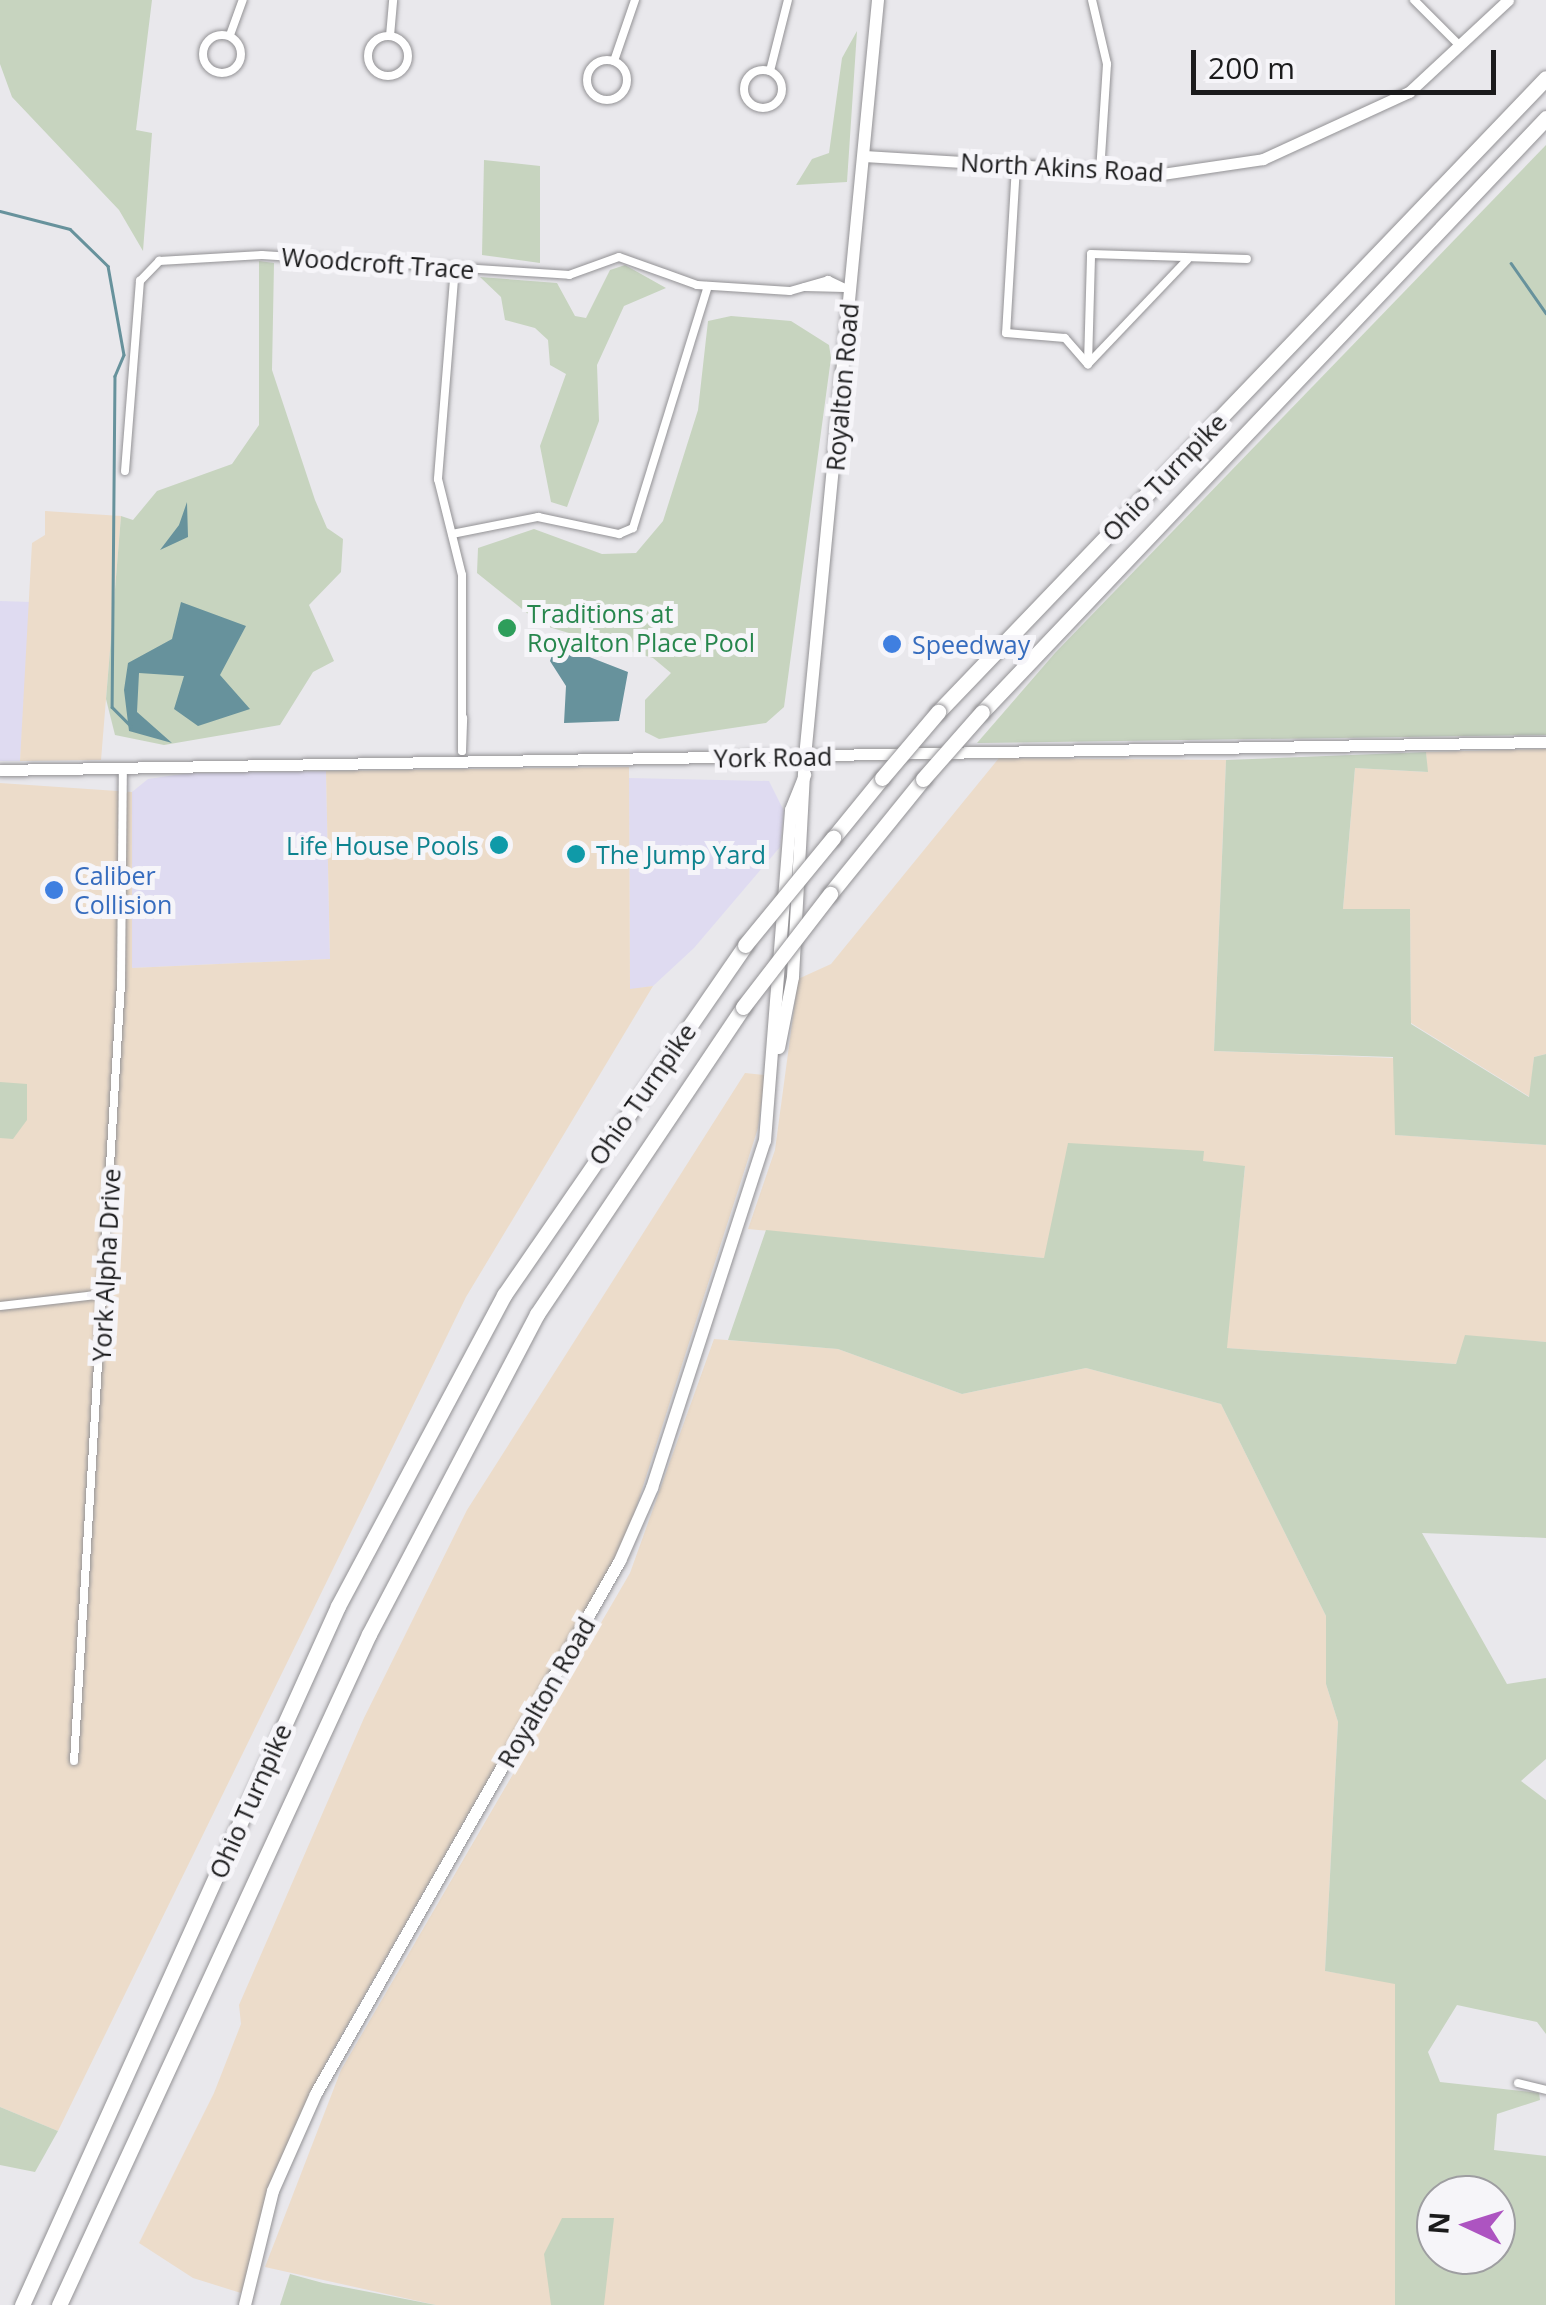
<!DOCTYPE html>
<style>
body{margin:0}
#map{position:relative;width:1546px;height:2305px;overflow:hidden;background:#e9e8ec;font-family:"Open Sans",sans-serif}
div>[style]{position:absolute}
.commercial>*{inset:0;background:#dfdbf1}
.industrial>*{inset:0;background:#ecdcca}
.green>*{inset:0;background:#c7d4bf}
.water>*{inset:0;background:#67929c}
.stream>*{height:2.5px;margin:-1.25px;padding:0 1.25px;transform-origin:1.25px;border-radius:1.25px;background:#67929c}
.roads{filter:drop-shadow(0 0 2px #939295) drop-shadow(0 0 2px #939295)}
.street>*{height:8px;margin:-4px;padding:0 4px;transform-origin:4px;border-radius:4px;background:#fff}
.street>.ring{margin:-4px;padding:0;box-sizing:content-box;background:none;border:8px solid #fff;border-radius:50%}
.secondary>*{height:11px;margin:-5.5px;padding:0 5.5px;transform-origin:5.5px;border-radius:5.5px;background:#fff}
.primary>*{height:12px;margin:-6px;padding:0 6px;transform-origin:6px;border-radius:6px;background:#fff}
.highway>*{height:15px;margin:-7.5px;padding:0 7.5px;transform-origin:7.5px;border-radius:7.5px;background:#fff}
.bridges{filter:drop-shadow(0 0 2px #939295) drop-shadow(0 0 2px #939295)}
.highway-bridge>*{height:15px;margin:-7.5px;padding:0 7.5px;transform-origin:7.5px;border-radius:7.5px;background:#fff}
.dots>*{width:28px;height:28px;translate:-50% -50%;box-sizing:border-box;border:5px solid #f6f5f9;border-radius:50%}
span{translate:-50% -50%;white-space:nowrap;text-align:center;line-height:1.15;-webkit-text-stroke:10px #f6f5f9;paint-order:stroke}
.street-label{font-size:25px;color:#1b1b1c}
.leisure-label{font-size:25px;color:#27864d}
.left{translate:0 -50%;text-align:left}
.shop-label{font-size:25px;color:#366cbe}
.culture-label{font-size:25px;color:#0d838f}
.right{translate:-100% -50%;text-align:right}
.north{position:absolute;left:1416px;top:2175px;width:100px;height:100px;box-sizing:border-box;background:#f6f5f9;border:2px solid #9e9ea1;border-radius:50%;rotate:274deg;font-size:28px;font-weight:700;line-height:40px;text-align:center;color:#1b1b1c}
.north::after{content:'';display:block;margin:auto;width:35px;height:45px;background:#ad54c1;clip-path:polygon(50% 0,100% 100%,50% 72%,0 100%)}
.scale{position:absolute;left:1191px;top:50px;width:305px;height:45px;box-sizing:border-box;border:5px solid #1b1b1c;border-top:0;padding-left:12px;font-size:30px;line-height:35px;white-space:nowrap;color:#1b1b1c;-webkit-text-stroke:8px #f6f5f9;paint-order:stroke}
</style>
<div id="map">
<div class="commercial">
<div style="clip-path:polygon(0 601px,31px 602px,20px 761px,0 761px)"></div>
<div style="clip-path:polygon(326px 771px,330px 959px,132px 968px,132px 792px,148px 779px,189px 773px)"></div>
<div style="clip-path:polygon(629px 778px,769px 781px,784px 811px,780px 847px,694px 948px,653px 986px,630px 990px)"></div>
</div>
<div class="industrial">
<div style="clip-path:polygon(45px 511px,121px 516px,101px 760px,20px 761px,32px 543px,45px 535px)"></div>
<div style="clip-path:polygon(1546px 749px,1546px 1054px,1534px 1057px,1530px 1097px,1411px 1023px,1410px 909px,1343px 909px,1355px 768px,1427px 772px,1426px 752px)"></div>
<div style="clip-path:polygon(999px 758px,1226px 760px,1214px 1051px,1394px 1058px,1396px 1135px,1546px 1145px,1546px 1342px,1466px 1336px,1456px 1364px,1226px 1348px,1245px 1167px,1202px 1161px,1203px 1152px,1044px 1258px,748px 1229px,775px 1150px,798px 979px,831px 964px)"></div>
<div style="clip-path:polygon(629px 767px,630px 989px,653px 986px,466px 1297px,58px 2131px,0 2107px,0 783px,132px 792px,132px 968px,330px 959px,326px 771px)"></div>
<div style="clip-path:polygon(745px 1073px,765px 1075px,758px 1128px,626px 1539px,325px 2064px,274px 2179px,241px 2293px,193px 2278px,139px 2243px,214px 2093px,241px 2024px,239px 2005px,364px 1718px,467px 1510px)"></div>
<div style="clip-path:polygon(714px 1339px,838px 1349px,962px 1394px,1086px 1368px,1221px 1404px,1326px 1616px,1326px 1684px,1338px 1722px,1325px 1971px,1395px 1983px,1395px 2305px,436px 2305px,265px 2267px,341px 2070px,630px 1573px)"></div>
</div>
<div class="green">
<div style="clip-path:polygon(0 0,152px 0,136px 130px,152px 133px,143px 251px,119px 210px,12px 97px,0 64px)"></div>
<div style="clip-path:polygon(857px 31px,847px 182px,796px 185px,812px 159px,829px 153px,842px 58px)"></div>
<div style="clip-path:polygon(1546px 145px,1546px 735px,977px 743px,1055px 653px)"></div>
<div style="clip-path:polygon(484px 160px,540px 166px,540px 263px,482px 255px)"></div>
<div style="clip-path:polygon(259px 261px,274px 263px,272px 370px,315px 500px,327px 528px,343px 539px,341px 572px,309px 605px,334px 661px,313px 672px,280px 725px,164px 745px,115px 735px,106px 699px,121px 516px,133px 520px,157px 491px,232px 464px,259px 425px)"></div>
<div style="clip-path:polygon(625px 265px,666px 288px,624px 306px,597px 365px,599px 421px,567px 507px,551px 502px,540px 446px,566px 374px,550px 365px,548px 340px,535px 328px,505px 320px,501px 297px,480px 277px,557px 283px,575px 316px,586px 318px,610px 270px)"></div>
<div style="clip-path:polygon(731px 316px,791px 321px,829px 345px,831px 358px,784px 707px,766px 723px,659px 739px,645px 732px,645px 700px,671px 673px,653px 658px,542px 625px,477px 573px,478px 548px,534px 529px,602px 554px,636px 553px,663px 521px,698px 410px,708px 321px)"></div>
<div style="clip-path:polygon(1426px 752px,1428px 772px,1355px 768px,1343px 909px,1410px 909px,1411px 1024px,1529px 1097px,1534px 1057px,1546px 1054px,1546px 1145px,1395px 1135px,1393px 1057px,1214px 1051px,1226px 760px)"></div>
<div style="clip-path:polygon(0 1082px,27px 1084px,27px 1120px,13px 1139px,0 1138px)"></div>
<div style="clip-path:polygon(evenodd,1068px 1143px,1204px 1151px,1203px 1161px,1245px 1166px,1227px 1348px,1456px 1364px,1465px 1335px,1546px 1342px,1546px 1538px,1422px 1533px,1507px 1684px,1546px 1678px,1546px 1759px,1521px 1781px,1546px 1800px,1546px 2034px,1537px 2022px,1457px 2005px,1428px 2052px,1440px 2082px,1539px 2093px,1540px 2100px,1497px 2114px,1494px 2150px,1546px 2156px,1546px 2305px,1395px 2305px,1395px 1984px,1325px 1971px,1338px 1722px,1326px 1684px,1326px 1616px,1221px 1404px,1086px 1368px,962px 1394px,838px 1349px,728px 1340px,766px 1230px,1044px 1258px,1068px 1143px,1436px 2195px,1496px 2195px,1496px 2255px,1436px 2255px,1436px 2195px)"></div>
<div style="clip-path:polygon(0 2107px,58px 2131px,35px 2172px,0 2165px)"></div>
<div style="clip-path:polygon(562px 2218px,614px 2218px,604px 2305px,551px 2305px,544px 2254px)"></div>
<div style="clip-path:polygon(290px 2274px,323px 2283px,436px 2305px,280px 2305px)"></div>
</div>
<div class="water">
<div style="clip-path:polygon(187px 502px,188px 537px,160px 550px,179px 525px)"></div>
<div style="clip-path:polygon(181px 602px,246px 626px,220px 675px,250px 709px,198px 726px,174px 709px,184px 676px,139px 673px,137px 712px,172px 743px,129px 731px,124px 690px,128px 663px,172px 639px)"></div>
<div style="clip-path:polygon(556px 644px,628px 672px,619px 721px,564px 723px,566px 686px,550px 661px)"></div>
</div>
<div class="stream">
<div style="left:0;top:211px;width:72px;rotate:14.4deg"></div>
<div style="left:70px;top:229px;width:53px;rotate:44.2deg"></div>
<div style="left:108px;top:266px;width:90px;rotate:79.8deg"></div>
<div style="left:124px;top:355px;width:23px;rotate:113deg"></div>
<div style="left:115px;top:376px;width:331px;rotate:90.5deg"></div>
<div style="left:112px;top:707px;width:27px;rotate:45deg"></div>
<div style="left:1511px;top:263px;width:61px;rotate:55deg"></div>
</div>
<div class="roads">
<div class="street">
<div style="left:1092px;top:0;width:66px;rotate:76.8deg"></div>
<div style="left:1107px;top:64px;width:108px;rotate:93.7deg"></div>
<div style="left:1414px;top:0;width:65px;rotate:45deg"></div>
<div class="ring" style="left:203px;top:35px;width:30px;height:30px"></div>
<div style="left:230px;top:35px;width:37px;rotate:-70deg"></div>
<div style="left:390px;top:36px;width:36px;rotate:-85deg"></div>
<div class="ring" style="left:368px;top:36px;width:32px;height:32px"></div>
<div class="ring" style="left:587px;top:60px;width:32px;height:32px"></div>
<div style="left:614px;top:61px;width:65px;rotate:-71deg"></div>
<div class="ring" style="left:744px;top:70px;width:30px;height:30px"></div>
<div style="left:770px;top:71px;width:73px;rotate:-75.8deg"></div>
<div style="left:1016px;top:166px;width:167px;rotate:93.4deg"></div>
<div style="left:1006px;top:333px;width:59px;rotate:4.8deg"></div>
<div style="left:1065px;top:338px;width:35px;rotate:49deg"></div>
<div style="left:455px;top:267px;width:213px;rotate:94.6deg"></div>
<div style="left:438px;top:479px;width:99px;rotate:76deg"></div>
<div style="left:462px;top:575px;width:176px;rotate:90deg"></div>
<div style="left:462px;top:751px;width:33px;rotate:-88deg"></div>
<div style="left:1088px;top:364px;width:110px;rotate:-88.4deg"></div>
<div style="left:1091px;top:254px;width:156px;rotate:1.8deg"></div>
<div style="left:1088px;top:364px;width:144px;rotate:-46.4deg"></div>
<div style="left:125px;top:471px;width:191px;rotate:-85.5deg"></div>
<div style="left:140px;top:281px;width:28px;rotate:-46deg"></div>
<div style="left:159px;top:261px;width:103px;rotate:-3.3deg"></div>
<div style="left:262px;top:255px;width:308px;rotate:3.7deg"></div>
<div style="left:569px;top:275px;width:53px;rotate:-19.8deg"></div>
<div style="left:619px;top:257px;width:83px;rotate:19.7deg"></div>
<div style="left:697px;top:285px;width:93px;rotate:3.7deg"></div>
<div style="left:790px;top:291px;width:40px;rotate:-16deg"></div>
<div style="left:828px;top:280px;width:19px;rotate:25deg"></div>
<div style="left:845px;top:288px;width:40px;rotate:-178.6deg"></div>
<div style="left:452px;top:534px;width:88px;rotate:-11.2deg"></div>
<div style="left:538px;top:517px;width:83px;rotate:11.9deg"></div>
<div style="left:619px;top:534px;width:15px;rotate:-23deg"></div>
<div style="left:633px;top:528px;width:253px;rotate:-72.8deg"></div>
<div style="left:0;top:1306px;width:106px;rotate:-6.5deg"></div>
<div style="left:74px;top:1761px;width:779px;rotate:-86.54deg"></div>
<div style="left:121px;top:983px;width:215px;rotate:-89.5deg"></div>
<div style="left:1518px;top:2083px;width:29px;rotate:14deg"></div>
</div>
<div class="secondary">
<div style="left:864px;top:156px;width:299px;rotate:3.5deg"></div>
<div style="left:1162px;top:174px;width:102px;rotate:-8.4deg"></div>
<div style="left:1263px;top:159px;width:161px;rotate:-24.7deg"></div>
<div style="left:1409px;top:92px;width:135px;rotate:-42.9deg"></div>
<div style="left:0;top:770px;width:1546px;rotate:-1.04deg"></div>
</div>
<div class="primary">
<div style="left:779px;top:1048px;width:72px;rotate:-78.8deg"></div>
<div style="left:793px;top:977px;width:220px;rotate:-86.9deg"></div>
<div style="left:805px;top:757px;width:761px;rotate:-84.49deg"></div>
<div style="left:245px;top:2305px;width:117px;rotate:-76.2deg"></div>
<div style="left:273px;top:2191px;width:106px;rotate:-66.1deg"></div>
<div style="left:316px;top:2094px;width:614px;rotate:-60.3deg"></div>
<div style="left:620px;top:1561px;width:80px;rotate:-66.3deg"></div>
<div style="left:652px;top:1488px;width:365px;rotate:-72deg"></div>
<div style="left:765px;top:1141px;width:332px;rotate:-85.5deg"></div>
<div style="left:791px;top:810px;width:38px;rotate:-68deg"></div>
</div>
<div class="highway">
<div style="left:938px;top:712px;width:878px;rotate:-46.2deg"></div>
<div style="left:982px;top:712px;width:819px;rotate:-46.48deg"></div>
<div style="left:833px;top:838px;width:77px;rotate:-50.8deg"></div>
<div style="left:830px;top:894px;width:148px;rotate:-51deg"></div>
<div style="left:22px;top:2305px;width:767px;rotate:-65.67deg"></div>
<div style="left:338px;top:1606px;width:353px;rotate:-61.9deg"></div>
<div style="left:504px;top:1295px;width:425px;rotate:-55.4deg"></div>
<div style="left:59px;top:2305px;width:739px;rotate:-65.2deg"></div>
<div style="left:369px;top:1634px;width:361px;rotate:-62.3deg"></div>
<div style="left:537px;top:1314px;width:370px;rotate:-56.1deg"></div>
</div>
</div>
<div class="bridges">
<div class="highway-bridge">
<div style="left:882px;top:778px;width:87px;rotate:-49.7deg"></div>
<div style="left:923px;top:779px;width:89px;rotate:-48.6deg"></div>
<div style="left:745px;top:945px;width:139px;rotate:-50.6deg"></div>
<div style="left:743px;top:1007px;width:143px;rotate:-52.4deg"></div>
</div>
</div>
<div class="dots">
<div style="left:507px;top:628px;background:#2e9e5b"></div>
<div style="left:892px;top:644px;background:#3f7fe0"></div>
<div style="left:499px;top:845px;background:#0f9aa8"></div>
<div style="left:576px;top:854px;background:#0f9aa8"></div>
<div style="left:54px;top:890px;background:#3f7fe0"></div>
</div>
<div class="street-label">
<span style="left:1062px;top:167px;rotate:3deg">North Akins Road</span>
<span style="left:378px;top:263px;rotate:4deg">Woodcroft Trace</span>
<span style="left:842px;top:387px;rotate:-85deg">Royalton Road</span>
<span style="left:1164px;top:477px;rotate:-46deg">Ohio Turnpike</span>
<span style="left:773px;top:757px;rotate:-1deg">York Road</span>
<span style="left:642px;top:1094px;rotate:-55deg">Ohio Turnpike</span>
<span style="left:106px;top:1265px;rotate:-87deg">York Alpha Drive</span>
<span style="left:546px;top:1692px;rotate:-60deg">Royalton Road</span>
<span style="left:250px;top:1801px;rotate:-66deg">Ohio Turnpike</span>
</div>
<div class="leisure-label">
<span class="left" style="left:527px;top:628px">Traditions at<br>Royalton Place Pool</span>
</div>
<div class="shop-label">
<span class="left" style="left:912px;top:644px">Speedway</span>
<span class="left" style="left:74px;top:890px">Caliber<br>Collision</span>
</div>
<div class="culture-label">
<span class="right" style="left:479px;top:845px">Life House Pools</span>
<span class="left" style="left:596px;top:854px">The Jump Yard</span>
</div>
<div class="north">N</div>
<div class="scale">200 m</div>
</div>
